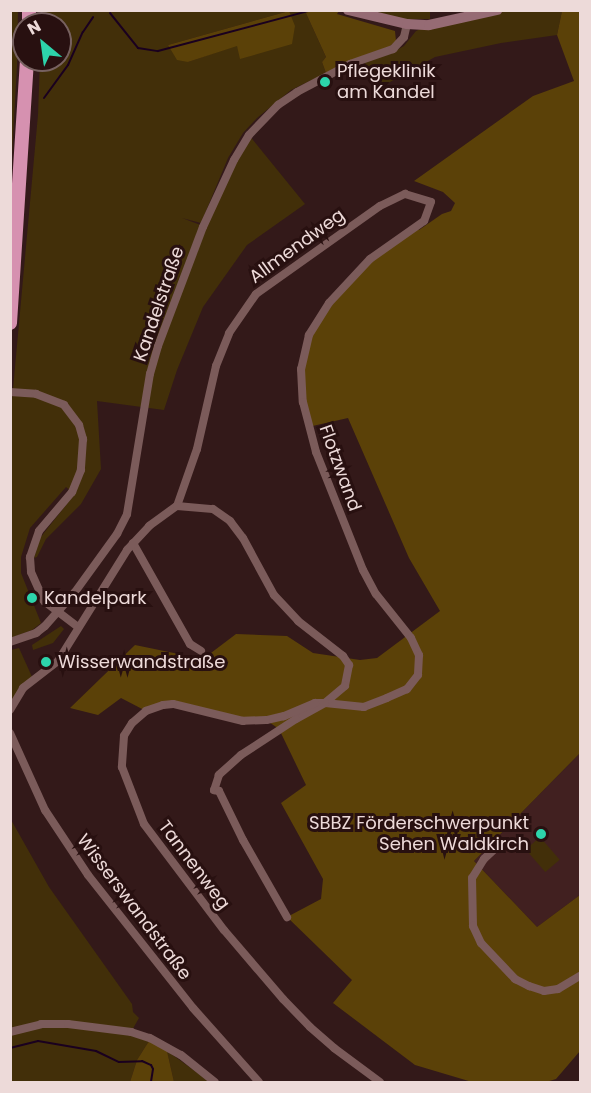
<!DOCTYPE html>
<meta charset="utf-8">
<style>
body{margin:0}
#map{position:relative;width:591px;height:1093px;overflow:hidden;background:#331919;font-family:Poppins,sans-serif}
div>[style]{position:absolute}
.built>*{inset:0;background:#412020}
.green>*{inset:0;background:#422f09;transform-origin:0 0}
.forest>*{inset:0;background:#5b4108}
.stream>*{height:2px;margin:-1px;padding:0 1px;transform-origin:1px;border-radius:1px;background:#1a001f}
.street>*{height:8px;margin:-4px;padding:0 4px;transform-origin:4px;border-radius:4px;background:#7b5b5a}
.secondary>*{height:10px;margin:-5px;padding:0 5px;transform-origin:5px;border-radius:5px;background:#966b74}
.highway>*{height:14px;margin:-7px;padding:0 7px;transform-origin:7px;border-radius:7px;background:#d691b0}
.dots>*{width:16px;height:16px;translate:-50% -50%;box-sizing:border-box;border:3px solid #281010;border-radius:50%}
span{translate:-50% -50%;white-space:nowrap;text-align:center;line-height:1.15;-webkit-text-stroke:6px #281010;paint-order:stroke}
.poi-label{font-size:18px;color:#eddad9}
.left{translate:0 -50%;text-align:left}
.right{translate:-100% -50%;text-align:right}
.street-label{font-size:18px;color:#eddad9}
.frame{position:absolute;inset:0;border:12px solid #eddad9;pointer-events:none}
.north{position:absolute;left:12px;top:12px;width:60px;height:60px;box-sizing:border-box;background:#281010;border:2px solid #776160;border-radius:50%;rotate:331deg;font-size:16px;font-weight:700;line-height:24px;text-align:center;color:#eddad9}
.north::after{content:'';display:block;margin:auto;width:21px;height:27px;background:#2dd4ab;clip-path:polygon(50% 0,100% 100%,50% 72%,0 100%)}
</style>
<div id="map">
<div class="built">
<div style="clip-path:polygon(580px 753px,580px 895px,537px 927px,474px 861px)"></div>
</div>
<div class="green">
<div style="clip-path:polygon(18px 10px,17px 66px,11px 172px,10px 11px)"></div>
<div style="clip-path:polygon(evenodd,42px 11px,305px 11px,326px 57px,322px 62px,326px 73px,291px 90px,257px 118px,243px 133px,228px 158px,201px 223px,182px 218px,203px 226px,249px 135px,305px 204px,247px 245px,203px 307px,177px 370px,164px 410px,97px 401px,101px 469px,81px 504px,46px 539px,37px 557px,34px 558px,40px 538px,74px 495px,72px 492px,66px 487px,30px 528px,21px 557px,21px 573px,41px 623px,32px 630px,11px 638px,11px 411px,38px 115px,40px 60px,60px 60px,60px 24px,42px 24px,42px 11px,289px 11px,241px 58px,237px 45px,188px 62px,168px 45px,289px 11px)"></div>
<div style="clip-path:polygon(361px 11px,430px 11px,430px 19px,402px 19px)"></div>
<div style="clip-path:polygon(497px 11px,562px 11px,557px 35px,501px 43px,435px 57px,381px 87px,364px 62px,395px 51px,404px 46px,416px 31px,429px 25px)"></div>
<div style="clip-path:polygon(61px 626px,64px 629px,53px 643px,33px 650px,32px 645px)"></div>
<div style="clip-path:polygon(19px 648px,33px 679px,11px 710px,11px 650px)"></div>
<div style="clip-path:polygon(10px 818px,49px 887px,132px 1004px,133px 1012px,139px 1018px,131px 1032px,149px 1041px,137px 1060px,130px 1082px,11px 1082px)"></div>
<div style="left:540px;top:837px;width:30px;height:19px;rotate:49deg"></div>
<div style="clip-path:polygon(167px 1051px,199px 1074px,209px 1082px,174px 1082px)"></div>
</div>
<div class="forest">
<div style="clip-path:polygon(289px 11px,295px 26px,292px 44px,240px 59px,237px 46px,188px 62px,177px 60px,168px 45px)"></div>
<div style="clip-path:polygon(305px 11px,339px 11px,337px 14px,395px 31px,396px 41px,389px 47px,326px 73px,322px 62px,326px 57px)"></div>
<div style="clip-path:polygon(562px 11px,580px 11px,580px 753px,474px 861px,537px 927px,580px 895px,580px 1051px,556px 1079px,546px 1082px,472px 1082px,415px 1065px,333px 1003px,352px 980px,287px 917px,321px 899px,323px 879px,281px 803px,306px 785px,279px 729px,266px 720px,243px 721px,174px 704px,146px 711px,121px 698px,98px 715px,70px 708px,135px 645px,203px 659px,236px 634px,287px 636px,313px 653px,360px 660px,377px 658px,440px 611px,409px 558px,348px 418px,308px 427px,301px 369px,309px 335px,359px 270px,417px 228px,419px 230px,442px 214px,451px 211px,455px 203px,443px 192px,414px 181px,533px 96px,574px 81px,557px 35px)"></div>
<div style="clip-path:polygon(149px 1041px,167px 1051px,174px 1082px,130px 1082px,137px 1060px)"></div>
</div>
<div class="stream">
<div style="left:110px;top:13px;width:45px;rotate:51.3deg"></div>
<div style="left:138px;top:48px;width:20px;rotate:9deg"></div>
<div style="left:158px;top:51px;width:159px;rotate:-14.9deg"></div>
<div style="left:44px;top:98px;width:41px;rotate:-54deg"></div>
<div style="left:68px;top:65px;width:36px;rotate:-66deg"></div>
<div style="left:83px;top:32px;width:18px;rotate:-56deg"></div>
<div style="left:10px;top:1048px;width:29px;rotate:-14deg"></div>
<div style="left:38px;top:1041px;width:59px;rotate:9.8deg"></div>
<div style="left:96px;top:1051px;width:25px;rotate:26deg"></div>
<div style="left:119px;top:1062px;width:23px;rotate:-2deg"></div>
<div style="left:142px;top:1061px;width:10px;rotate:24deg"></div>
<div style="left:151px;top:1065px;width:4px;rotate:63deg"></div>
<div style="left:153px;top:1069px;width:13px;rotate:99deg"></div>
</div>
<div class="street">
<div style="left:10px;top:392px;width:26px;rotate:4deg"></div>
<div style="left:36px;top:394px;width:30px;rotate:21deg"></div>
<div style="left:64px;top:405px;width:25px;rotate:53deg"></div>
<div style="left:79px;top:425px;width:15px;rotate:74deg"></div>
<div style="left:83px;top:439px;width:31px;rotate:94deg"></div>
<div style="left:81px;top:470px;width:24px;rotate:112deg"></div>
<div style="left:72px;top:492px;width:51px;rotate:130.2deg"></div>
<div style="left:39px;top:531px;width:28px;rotate:109deg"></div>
<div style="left:30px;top:557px;width:15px;rotate:86deg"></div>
<div style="left:31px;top:572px;width:32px;rotate:66deg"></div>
<div style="left:44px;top:601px;width:43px;rotate:37.4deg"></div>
<div style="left:177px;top:506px;width:60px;rotate:-70.7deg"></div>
<div style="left:197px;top:449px;width:85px;rotate:-77.1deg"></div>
<div style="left:216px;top:366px;width:35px;rotate:-68deg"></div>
<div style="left:229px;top:333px;width:47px;rotate:-55.3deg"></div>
<div style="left:256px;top:294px;width:152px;rotate:-35.4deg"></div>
<div style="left:380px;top:206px;width:28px;rotate:-26deg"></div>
<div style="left:405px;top:194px;width:27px;rotate:17deg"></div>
<div style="left:431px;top:202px;width:20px;rotate:110deg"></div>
<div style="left:424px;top:221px;width:66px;rotate:144.9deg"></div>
<div style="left:370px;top:259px;width:60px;rotate:133deg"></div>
<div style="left:329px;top:303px;width:38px;rotate:122deg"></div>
<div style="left:309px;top:335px;width:35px;rotate:103deg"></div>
<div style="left:301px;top:369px;width:33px;rotate:87deg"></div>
<div style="left:303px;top:402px;width:52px;rotate:75.4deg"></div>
<div style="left:316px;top:452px;width:127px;rotate:68.3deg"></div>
<div style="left:363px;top:570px;width:27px;rotate:62deg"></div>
<div style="left:376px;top:594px;width:56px;rotate:51.5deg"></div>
<div style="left:411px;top:638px;width:19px;rotate:65deg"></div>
<div style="left:419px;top:655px;width:20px;rotate:93deg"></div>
<div style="left:418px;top:675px;width:18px;rotate:128deg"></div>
<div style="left:407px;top:689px;width:22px;rotate:156deg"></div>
<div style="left:387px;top:698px;width:25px;rotate:159deg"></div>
<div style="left:364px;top:707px;width:39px;rotate:-174deg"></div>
<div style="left:325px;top:703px;width:33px;rotate:151deg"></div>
<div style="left:296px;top:719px;width:66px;rotate:146.8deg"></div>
<div style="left:241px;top:755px;width:30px;rotate:138deg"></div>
<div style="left:219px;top:775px;width:16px;rotate:108deg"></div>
<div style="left:214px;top:790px;width:5px;rotate:11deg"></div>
<div style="left:219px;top:791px;width:55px;rotate:63.9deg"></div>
<div style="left:243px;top:840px;width:89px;rotate:60.3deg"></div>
<div style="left:133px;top:543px;width:116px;rotate:60.6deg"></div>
<div style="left:190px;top:644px;width:13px;rotate:32deg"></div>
<div style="left:10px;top:642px;width:28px;rotate:-19deg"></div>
<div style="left:36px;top:633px;width:11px;rotate:-38deg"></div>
<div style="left:45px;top:626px;width:45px;rotate:-48.6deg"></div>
<div style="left:75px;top:592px;width:72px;rotate:-54.1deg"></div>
<div style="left:117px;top:534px;width:22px;rotate:-63deg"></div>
<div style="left:127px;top:514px;width:142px;rotate:-80.7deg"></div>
<div style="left:150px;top:374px;width:29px;rotate:-74deg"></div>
<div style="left:158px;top:346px;width:127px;rotate:-69.3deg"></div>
<div style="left:203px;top:227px;width:74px;rotate:-65.2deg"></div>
<div style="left:234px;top:160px;width:29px;rotate:-59deg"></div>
<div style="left:249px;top:135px;width:42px;rotate:-46deg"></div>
<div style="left:278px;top:105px;width:23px;rotate:-34deg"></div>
<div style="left:297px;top:92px;width:60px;rotate:-27.8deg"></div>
<div style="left:350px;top:64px;width:46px;rotate:-19.2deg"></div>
<div style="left:393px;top:49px;width:16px;rotate:-47deg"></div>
<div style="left:404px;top:37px;width:13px;rotate:-77deg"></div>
<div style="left:10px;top:710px;width:26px;rotate:-59deg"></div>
<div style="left:23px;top:688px;width:44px;rotate:-37.6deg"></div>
<div style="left:58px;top:661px;width:131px;rotate:-58.1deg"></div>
<div style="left:127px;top:550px;width:33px;rotate:-47deg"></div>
<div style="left:149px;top:526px;width:34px;rotate:-36deg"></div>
<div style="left:177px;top:506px;width:36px;rotate:5deg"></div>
<div style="left:213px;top:509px;width:21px;rotate:35deg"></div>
<div style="left:230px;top:521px;width:21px;rotate:53deg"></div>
<div style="left:243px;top:538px;width:65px;rotate:61.5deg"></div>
<div style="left:274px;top:595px;width:35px;rotate:47deg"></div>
<div style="left:298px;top:621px;width:57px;rotate:37.9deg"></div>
<div style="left:343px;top:656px;width:11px;rotate:56deg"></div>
<div style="left:349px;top:665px;width:21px;rotate:101deg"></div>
<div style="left:345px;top:686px;width:26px;rotate:140deg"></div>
<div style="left:325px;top:703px;width:10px;rotate:180deg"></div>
<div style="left:315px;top:703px;width:34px;rotate:157deg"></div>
<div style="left:284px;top:716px;width:18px;rotate:167deg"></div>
<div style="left:266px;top:720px;width:23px;rotate:178deg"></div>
<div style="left:243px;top:721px;width:72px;rotate:-166.3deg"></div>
<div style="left:173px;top:704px;width:10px;rotate:174deg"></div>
<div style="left:163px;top:705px;width:18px;rotate:161deg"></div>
<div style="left:146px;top:711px;width:18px;rotate:139deg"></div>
<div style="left:132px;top:723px;width:15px;rotate:122deg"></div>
<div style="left:124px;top:736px;width:31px;rotate:94deg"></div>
<div style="left:122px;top:767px;width:61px;rotate:68.9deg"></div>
<div style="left:144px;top:824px;width:133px;rotate:53deg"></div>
<div style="left:224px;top:930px;width:91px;rotate:49.5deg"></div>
<div style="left:283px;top:999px;width:39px;rotate:46deg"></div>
<div style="left:310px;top:1027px;width:32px;rotate:41deg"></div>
<div style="left:334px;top:1048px;width:57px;rotate:36.5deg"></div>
<div style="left:10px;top:733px;width:85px;rotate:65.6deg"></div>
<div style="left:45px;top:810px;width:78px;rotate:56.5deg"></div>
<div style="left:88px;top:875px;width:169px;rotate:51.7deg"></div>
<div style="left:193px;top:1008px;width:99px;rotate:48.3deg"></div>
<div style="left:500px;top:844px;width:22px;rotate:137deg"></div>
<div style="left:484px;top:859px;width:22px;rotate:122deg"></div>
<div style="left:472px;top:878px;width:48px;rotate:88.8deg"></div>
<div style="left:473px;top:926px;width:19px;rotate:65deg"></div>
<div style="left:481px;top:943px;width:50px;rotate:46.6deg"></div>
<div style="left:515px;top:979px;width:16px;rotate:27deg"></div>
<div style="left:529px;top:986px;width:16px;rotate:18deg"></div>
<div style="left:544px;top:991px;width:14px;rotate:-8deg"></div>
<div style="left:558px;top:989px;width:26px;rotate:-31deg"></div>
<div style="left:10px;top:1032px;width:32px;rotate:-14deg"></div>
<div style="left:41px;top:1024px;width:27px"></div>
<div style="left:68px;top:1024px;width:64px;rotate:7.2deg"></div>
<div style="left:131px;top:1032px;width:20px;rotate:18deg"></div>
<div style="left:150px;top:1038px;width:35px;rotate:29deg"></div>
<div style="left:181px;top:1055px;width:43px;rotate:38.5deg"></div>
</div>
<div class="secondary">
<div style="left:348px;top:10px;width:61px;rotate:13.3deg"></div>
<div style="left:407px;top:24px;width:22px;rotate:3deg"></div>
<div style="left:429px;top:25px;width:70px;rotate:-12.4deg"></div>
</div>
<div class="highway">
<div style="left:29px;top:24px;width:14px;rotate:-90deg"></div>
<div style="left:10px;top:323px;width:264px;rotate:-86.3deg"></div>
</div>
<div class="dots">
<div style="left:325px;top:82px;background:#2dd4ab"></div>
<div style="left:32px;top:598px;background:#2dd4ab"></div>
<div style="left:46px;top:662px;background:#2dd4ab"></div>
<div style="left:541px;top:834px;background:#2dd4ab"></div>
</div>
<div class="poi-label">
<span class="left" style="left:337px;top:82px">Pflegeklinik<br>am Kandel</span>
<span class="left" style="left:44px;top:598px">Kandelpark</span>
<span class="left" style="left:58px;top:662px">Wisserwandstraße</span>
<span class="right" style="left:529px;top:834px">SBBZ Förderschwerpunkt<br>Sehen Waldkirch</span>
</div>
<div class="street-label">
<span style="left:297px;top:246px;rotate:-36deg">Allmendweg</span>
<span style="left:159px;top:304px;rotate:-71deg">Kandelstraße</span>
<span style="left:340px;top:468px;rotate:70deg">Flotzwand</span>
<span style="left:194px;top:865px;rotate:53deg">Tannenweg</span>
<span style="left:134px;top:907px;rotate:53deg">Wisserswandstraße</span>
</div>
<div class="frame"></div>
<div class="north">N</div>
</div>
